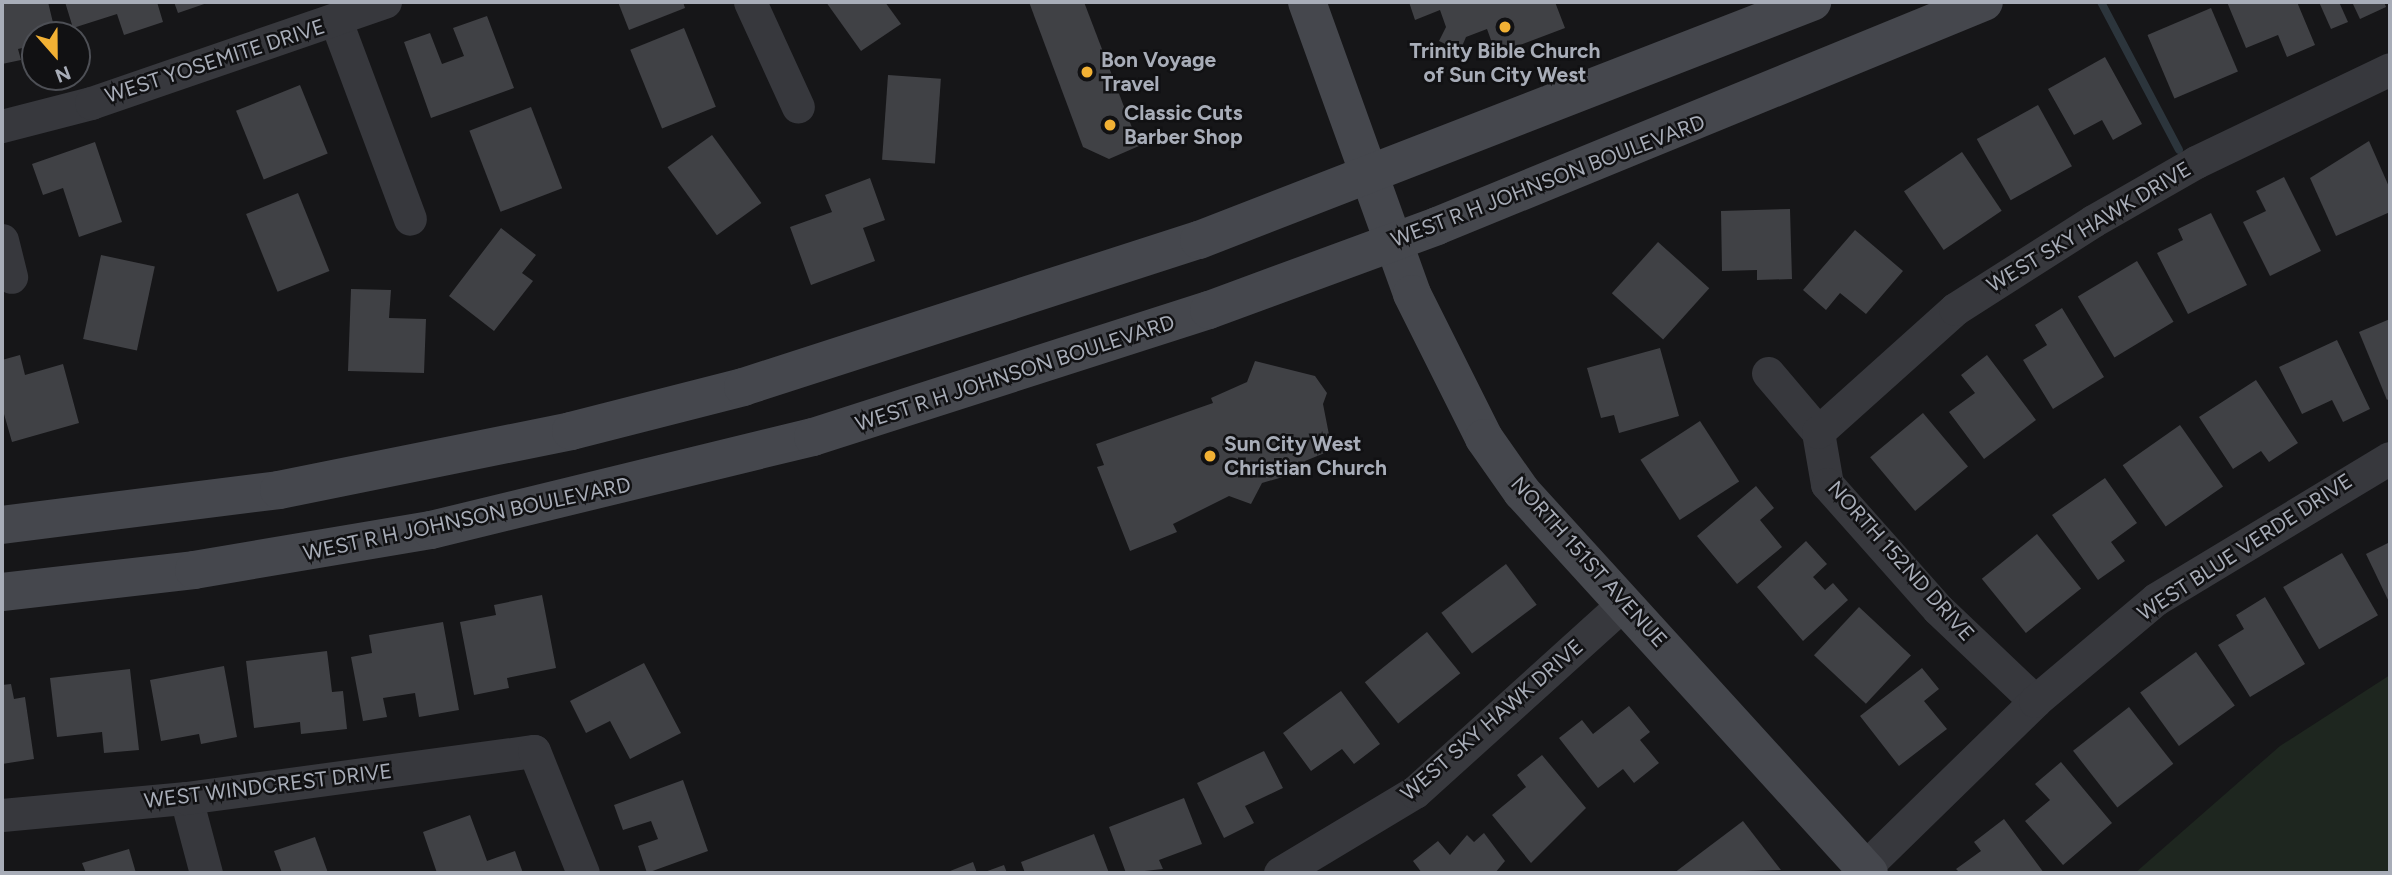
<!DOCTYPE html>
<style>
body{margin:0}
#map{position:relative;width:2392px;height:875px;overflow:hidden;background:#161618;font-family:Figtree,sans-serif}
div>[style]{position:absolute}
.green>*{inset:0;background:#1e261f}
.stream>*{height:8px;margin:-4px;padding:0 4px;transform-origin:4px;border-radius:4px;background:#2c353c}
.building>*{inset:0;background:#404145;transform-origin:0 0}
.street>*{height:33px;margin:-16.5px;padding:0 16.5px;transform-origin:16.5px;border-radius:16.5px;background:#37383d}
.secondary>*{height:38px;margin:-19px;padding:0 19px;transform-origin:19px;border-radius:19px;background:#45474d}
.dots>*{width:19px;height:19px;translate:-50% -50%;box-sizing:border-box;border:4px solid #111113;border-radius:50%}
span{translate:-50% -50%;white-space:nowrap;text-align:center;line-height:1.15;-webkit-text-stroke:5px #111113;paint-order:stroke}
.poi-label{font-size:21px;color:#a8adb8;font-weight:700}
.left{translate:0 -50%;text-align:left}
.street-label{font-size:21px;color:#a8adb8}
.frame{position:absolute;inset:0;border:4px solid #a8adb8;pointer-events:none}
.north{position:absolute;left:21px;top:21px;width:70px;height:70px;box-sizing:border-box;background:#111113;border:2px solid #4d4f55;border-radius:50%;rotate:159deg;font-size:19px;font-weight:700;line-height:28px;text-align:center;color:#a8adb8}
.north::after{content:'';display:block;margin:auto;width:24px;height:32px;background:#f2b134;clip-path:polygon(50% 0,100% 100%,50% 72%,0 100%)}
</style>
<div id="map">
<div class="green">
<div style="clip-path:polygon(2390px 675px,2390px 873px,2135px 873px,2280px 746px)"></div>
</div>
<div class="stream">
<div style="left:2101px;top:2px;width:167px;rotate:62.2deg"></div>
</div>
<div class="building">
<div style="clip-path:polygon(2px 2px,48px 2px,56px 35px,35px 35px,35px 45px,18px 49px,21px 60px,2px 64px)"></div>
<div style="clip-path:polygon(65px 2px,157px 2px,163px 22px,124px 35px,117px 14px,73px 28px)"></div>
<div style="clip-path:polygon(174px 2px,210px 2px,178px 13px)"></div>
<div style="clip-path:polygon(618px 2px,683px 2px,685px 8px,629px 30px)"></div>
<div style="clip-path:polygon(826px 2px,885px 2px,901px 24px,861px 51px)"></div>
<div style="clip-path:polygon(1029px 2px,1084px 2px,1139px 146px,1109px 159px,1083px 147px)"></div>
<div style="clip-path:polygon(1409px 2px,1555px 2px,1565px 28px,1496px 54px,1487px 29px,1466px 37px,1460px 51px,1439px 41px,1446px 27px,1440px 10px,1415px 20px)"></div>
<div style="clip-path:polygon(2227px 2px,2297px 2px,2315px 45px,2287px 57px,2278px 35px,2246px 48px)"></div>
<div style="clip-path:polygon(2319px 2px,2339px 2px,2348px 22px,2331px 29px)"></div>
<div style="clip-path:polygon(2352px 2px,2384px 2px,2386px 7px,2360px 19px)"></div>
<div style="left:2211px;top:8px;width:69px;height:69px;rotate:67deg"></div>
<div style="clip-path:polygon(487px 16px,514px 88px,431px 118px,404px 42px,430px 33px,442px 64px,464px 56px,453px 28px)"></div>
<div style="left:684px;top:28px;width:85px;height:58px;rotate:68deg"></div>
<div style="clip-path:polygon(2105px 57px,2142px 124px,2113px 140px,2102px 120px,2074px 135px,2048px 89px)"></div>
<div style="left:888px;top:75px;width:53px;height:85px;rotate:4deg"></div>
<div style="left:300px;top:85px;width:74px;height:69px;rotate:68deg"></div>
<div style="left:2038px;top:105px;width:70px;height:70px;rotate:61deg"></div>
<div style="left:531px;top:107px;width:87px;height:66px;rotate:69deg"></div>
<div style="left:712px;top:135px;width:84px;height:55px;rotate:54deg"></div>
<div style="clip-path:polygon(2369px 141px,2390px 189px,2390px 212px,2336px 236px,2310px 178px)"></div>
<div style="clip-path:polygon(95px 142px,122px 222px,79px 237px,63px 188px,43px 195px,32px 164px)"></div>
<div style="left:1962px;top:152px;width:71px;height:70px;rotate:56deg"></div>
<div style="clip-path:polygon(2284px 177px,2321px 251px,2270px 276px,2243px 222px,2266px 211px,2256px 191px)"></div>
<div style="clip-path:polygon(870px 178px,885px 220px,863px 228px,875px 261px,811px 285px,790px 227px,832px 212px,825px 195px)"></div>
<div style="left:298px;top:193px;width:84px;height:56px;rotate:68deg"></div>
<div style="clip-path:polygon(1790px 209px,1792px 279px,1757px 280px,1757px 270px,1722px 271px,1721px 211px)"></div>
<div style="clip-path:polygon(2211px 213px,2247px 285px,2188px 314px,2157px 253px,2183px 240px,2178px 229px)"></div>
<div style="clip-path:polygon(501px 228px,536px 255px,522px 273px,533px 281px,494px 331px,449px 296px)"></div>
<div style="clip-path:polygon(1855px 230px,1903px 271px,1866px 314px,1840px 293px,1826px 310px,1803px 290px)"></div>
<div style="left:1658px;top:242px;width:69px;height:69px;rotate:42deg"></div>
<div style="left:101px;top:255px;width:55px;height:86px;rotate:12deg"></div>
<div style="left:2137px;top:261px;width:71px;height:69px;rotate:59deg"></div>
<div style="clip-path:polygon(351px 289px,391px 290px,389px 318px,426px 319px,424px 373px,348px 371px)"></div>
<div style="clip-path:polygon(2062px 308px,2104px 377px,2053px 409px,2023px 360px,2047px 345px,2035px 325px)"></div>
<div style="clip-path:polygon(2390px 319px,2390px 398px,2387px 400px,2359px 332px)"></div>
<div style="clip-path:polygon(2337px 340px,2370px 409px,2343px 422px,2332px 400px,2302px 414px,2279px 367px)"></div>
<div style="clip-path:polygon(1660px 348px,1679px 416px,1619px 433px,1614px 415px,1601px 418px,1587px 368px)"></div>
<div style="clip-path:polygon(20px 355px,25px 375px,63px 364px,79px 423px,12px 442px,2px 407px,2px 360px)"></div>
<div style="clip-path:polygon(1987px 355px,2036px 420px,1984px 459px,1949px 412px,1975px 393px,1961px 375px)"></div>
<div style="clip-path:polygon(1255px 361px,1315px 376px,1327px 393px,1323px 404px,1332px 450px,1305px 461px,1307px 470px,1262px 483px,1251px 504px,1229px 496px,1173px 524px,1177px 532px,1130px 551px,1097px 467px,1104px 465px,1096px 444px,1213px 403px,1211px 398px,1247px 382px)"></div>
<div style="clip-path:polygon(2256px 380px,2298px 443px,2269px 462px,2261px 451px,2233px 469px,2199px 417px)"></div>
<div style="left:1923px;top:413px;width:70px;height:69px;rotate:50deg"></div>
<div style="left:1700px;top:421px;width:72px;height:71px;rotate:57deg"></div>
<div style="left:2180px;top:425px;width:75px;height:70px;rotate:55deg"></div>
<div style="clip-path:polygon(2105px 478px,2137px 523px,2111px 542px,2125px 561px,2098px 580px,2052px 515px)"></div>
<div style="clip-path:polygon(1756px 486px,1774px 508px,1760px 520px,1782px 547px,1737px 584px,1697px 536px)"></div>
<div style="left:2037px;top:534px;width:70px;height:71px;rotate:51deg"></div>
<div style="clip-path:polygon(1806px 541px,1827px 564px,1813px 577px,1825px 590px,1833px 583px,1848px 600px,1803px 641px,1757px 587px)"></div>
<div style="clip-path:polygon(2390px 542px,2390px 604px,2366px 554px)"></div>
<div style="left:2342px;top:553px;width:72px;height:68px;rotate:60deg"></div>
<div style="left:1506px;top:564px;width:51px;height:81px;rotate:53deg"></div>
<div style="clip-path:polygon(542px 595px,556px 668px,507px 678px,509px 688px,474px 695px,460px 622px,496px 615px,494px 605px)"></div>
<div style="clip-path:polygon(2265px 597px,2305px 664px,2250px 697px,2218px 645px,2244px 629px,2236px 615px)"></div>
<div style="left:1859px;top:607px;width:71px;height:66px;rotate:43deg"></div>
<div style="clip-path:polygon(443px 622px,459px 710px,419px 717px,415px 693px,383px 698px,387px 717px,363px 721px,351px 657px,372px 653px,369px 635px)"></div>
<div style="left:1427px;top:632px;width:53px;height:80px;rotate:51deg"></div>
<div style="clip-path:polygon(327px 651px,332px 692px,343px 691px,347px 729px,301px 734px,300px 722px,254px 728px,246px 661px)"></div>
<div style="left:2196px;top:652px;width:66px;height:69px;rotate:54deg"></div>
<div style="clip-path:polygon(644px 663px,681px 733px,630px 759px,610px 721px,586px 733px,570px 701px)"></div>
<div style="clip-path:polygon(224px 666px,237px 737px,201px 744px,199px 734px,161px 741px,150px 680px)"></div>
<div style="clip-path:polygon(1922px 668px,1939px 689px,1924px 701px,1947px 729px,1899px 766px,1860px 716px)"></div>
<div style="clip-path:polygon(130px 669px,139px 750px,104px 753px,102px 732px,57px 737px,50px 678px)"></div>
<div style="clip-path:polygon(11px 684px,14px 699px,25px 697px,34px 759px,2px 764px,2px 685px)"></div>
<div style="clip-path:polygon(1341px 691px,1380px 744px,1354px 764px,1342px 749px,1311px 771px,1283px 733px)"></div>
<div style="clip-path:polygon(1629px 706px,1650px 732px,1640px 740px,1659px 763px,1634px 783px,1623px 769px,1598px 788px,1559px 738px,1582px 720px,1593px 734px)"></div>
<div style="left:2129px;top:707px;width:72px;height:71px;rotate:52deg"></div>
<div style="clip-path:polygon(1264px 751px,1283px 788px,1245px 806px,1254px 823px,1224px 838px,1197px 783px)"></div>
<div style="clip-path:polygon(1542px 755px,1586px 808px,1531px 863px,1492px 815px,1526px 787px,1517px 775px)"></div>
<div style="clip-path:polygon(2061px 762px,2112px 823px,2063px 865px,2025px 821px,2050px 800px,2035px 784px)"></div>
<div style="clip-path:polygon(683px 780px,708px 851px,647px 873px,638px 846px,658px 839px,651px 821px,623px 830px,614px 805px)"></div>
<div style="clip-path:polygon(1184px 798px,1202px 844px,1159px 860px,1163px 869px,1126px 873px,1109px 827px)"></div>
<div style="clip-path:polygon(470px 815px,487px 861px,515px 851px,523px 873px,437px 873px,423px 832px)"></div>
<div style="clip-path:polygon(2004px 819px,2044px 873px,1960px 873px,1956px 869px,1981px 851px,1974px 842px)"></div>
<div style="clip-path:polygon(1743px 821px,1781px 870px,1674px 873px)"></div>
<div style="clip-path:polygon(1484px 833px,1505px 861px,1495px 873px,1422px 873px,1413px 861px,1438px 841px,1450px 855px,1467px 835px,1474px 842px)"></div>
<div style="clip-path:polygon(1094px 834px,1109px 873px,1025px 873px,1021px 862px)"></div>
<div style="clip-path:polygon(315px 837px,328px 873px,282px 873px,274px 851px)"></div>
<div style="clip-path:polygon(129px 849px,136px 873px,86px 873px,82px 863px)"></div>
<div style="clip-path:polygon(973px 862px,977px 873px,945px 873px)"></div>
<div style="clip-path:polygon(1004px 865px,1007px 873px,982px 873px)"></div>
</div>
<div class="street">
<div style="left:750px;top:2px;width:115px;rotate:65.4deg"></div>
<div style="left:336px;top:21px;width:211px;rotate:69.5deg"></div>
<div style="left:2px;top:126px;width:92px;rotate:-14.5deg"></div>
<div style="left:91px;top:103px;width:311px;rotate:-19deg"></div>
<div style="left:2px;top:240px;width:38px;rotate:76deg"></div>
<div style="left:1768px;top:373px;width:77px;rotate:49.7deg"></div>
<div style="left:1818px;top:432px;width:53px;rotate:80.2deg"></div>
<div style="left:1827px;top:484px;width:167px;rotate:48.4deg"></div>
<div style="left:1938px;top:609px;width:134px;rotate:43.5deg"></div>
<div style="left:1818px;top:432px;width:184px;rotate:-41.9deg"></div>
<div style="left:1955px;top:309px;width:164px;rotate:-32.5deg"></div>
<div style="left:2093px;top:221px;width:119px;rotate:-29.8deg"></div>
<div style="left:2196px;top:162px;width:215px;rotate:-25.6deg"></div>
<div style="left:186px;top:798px;width:78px;rotate:75.1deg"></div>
<div style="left:2px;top:815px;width:185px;rotate:-5.3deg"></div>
<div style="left:186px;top:798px;width:351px;rotate:-7.7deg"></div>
<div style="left:534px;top:751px;width:131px;rotate:68.1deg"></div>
<div style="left:1280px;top:873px;width:157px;rotate:-31deg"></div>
<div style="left:1415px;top:792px;width:283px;rotate:-42.1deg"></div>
<div style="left:1859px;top:873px;width:246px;rotate:-44.3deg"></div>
<div style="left:2035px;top:701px;width:158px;rotate:-40.1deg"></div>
<div style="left:2156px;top:599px;width:273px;rotate:-31.1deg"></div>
</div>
<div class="secondary">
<div style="left:1307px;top:2px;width:310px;rotate:70.2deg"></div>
<div style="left:1412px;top:294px;width:161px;rotate:63.4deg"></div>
<div style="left:1484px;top:438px;width:66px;rotate:54.9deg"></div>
<div style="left:1522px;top:492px;width:515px;rotate:47.67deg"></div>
<div style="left:2px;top:525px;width:279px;rotate:-7.2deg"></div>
<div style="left:279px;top:490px;width:298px;rotate:-11.4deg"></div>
<div style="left:571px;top:431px;width:178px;rotate:-14.3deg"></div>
<div style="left:743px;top:387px;width:479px;rotate:-17.9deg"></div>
<div style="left:1199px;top:240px;width:658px;rotate:-21.22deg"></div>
<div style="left:2px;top:592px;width:193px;rotate:-6.5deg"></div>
<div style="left:194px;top:570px;width:240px;rotate:-9.6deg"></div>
<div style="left:431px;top:530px;width:393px;rotate:-13.7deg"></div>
<div style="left:813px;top:437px;width:416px;rotate:-17.8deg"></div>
<div style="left:1209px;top:310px;width:243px;rotate:-20.2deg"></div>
<div style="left:1437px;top:226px;width:591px;rotate:-22.27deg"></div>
</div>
<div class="dots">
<div style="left:1505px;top:27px;background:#f2b134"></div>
<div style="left:1087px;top:72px;background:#f2b134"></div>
<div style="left:1110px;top:125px;background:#f2b134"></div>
<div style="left:1210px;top:456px;background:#f2b134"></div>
</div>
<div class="poi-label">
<span style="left:1505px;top:63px">Trinity Bible Church<br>of Sun City West</span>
<span class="left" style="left:1101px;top:72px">Bon Voyage<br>Travel</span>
<span class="left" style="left:1124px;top:125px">Classic Cuts<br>Barber Shop</span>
<span class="left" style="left:1224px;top:456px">Sun City West<br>Christian Church</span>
</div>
<div class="street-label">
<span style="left:215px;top:61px;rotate:-18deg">WEST YOSEMITE DRIVE</span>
<span style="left:1548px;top:181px;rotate:-21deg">WEST R H JOHNSON BOULEVARD</span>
<span style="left:2089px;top:227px;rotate:-31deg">WEST SKY HAWK DRIVE</span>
<span style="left:1015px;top:373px;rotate:-18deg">WEST R H JOHNSON BOULEVARD</span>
<span style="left:467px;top:519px;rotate:-12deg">WEST R H JOHNSON BOULEVARD</span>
<span style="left:2245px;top:547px;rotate:-33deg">WEST BLUE VERDE DRIVE</span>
<span style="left:1901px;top:561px;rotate:48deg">NORTH 152ND DRIVE</span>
<span style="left:1589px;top:562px;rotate:48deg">NORTH 151ST AVENUE</span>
<span style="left:1492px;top:720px;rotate:-41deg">WEST SKY HAWK DRIVE</span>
<span style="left:268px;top:786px;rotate:-7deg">WEST WINDCREST DRIVE</span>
</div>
<div class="frame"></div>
<div class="north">N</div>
</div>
